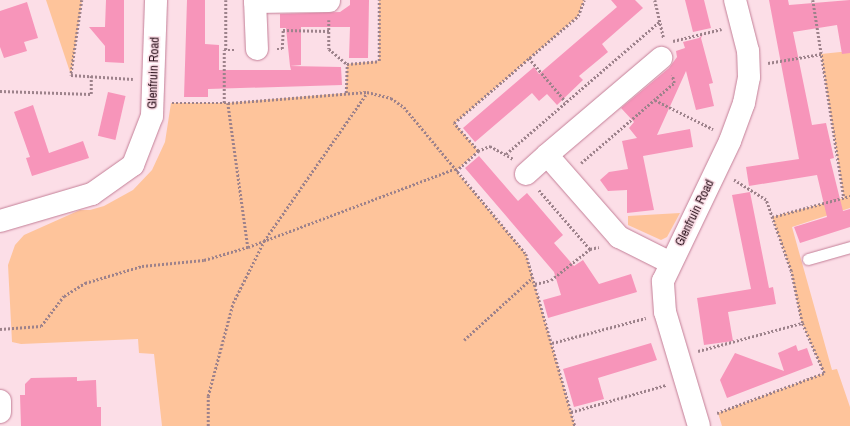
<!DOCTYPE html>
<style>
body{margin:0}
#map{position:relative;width:850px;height:426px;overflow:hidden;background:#fcdee7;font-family:"Archivo Narrow",sans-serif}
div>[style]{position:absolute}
.green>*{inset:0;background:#fec49b}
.building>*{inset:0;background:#f795ba;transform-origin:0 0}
.path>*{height:2.5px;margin-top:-1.25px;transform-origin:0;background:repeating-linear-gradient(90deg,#9d828b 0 2px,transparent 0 4px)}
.roads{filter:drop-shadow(0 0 1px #c37f97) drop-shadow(0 0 1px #c37f97)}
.service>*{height:11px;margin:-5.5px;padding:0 5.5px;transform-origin:5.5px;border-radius:5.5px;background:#fff}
.minor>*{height:22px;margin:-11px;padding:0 11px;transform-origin:11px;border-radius:11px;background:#fff}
span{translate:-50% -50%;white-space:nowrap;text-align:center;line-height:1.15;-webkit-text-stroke:3px #fcdee7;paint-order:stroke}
.street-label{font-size:13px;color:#280f19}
</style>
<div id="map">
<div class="green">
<div style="clip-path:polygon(46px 0,82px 0,71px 75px)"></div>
<div style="clip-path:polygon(379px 0,584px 0,578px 16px,455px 123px,478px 151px,456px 171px,526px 254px,575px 426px,162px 426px,154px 354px,139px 353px,138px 339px,21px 344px,12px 342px,8px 265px,15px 245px,24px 235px,80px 210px,90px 210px,104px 206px,133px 190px,152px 170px,165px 142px,171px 103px,228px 103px,346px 93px,347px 64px,379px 61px)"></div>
<div style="clip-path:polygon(850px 51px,850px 208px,792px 227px,832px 370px,837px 369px,850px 407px,850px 426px,722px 426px,718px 413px,824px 373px,801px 321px,791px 271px,772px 217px,844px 198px,821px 54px)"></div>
<div style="clip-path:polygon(680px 213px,667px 237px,661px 240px,628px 225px,628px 216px)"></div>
</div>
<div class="building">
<div style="clip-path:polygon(106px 0,124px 0,124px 63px,105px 62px,105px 46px,89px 27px,105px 27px)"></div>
<div style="clip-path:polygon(187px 0,205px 0,205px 44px,219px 45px,219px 70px,291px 70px,290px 66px,341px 67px,342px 85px,208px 89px,208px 97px,184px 97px)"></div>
<div style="clip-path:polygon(350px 0,369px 0,368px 58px,349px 58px,350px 27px,301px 27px,301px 65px,290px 66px,286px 28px,280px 28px,280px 14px,340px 12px,350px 5px)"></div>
<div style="clip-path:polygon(611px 0,635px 0,643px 8px,602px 44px,608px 52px,579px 76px,583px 80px,557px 105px,547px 94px,539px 101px,532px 93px,475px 142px,463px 128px,534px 67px,539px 74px,596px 25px,617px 7px)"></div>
<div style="clip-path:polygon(685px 0,704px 0,711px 28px,693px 32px)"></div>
<div style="clip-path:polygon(769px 0,788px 0,789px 5px,850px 0,850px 53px,842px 54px,837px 25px,793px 32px,812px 125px,826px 123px,834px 158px,830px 159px,843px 211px,850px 209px,850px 227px,800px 243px,794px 227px,827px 217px,817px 175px,749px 186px,746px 167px,799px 159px)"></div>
<div style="clip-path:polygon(27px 2px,38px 38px,24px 42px,27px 51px,4px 58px,0 47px,0 11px)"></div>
<div style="clip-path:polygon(703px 34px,701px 38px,713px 83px,709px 84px,714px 106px,696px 110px,686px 71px,657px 135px,690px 129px,693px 147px,643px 156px,654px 210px,627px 213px,627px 190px,608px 191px,600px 180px,609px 172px,628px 169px,622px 141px,637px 138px,629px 128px,634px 122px,621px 108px,669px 68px,677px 57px,676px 51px,685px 48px,683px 42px,699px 38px)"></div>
<div style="left:108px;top:92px;width:18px;height:45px;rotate:13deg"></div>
<div style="clip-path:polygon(33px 105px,49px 153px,83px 141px,89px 158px,32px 176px,26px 158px,30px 157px,14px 112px)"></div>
<div style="clip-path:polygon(479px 156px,518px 201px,527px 193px,563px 235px,554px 243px,574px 266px,583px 260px,599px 284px,631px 274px,637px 292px,548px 318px,543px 300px,561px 295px,554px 272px,465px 168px)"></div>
<div style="clip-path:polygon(750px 192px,769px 288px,773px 287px,776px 304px,728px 312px,733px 341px,704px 345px,697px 298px,751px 289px,732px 195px)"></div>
<div style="clip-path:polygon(651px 343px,657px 360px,598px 378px,604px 399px,574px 407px,563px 369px)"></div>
<div style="clip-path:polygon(796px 345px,798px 351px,807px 348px,813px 365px,727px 398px,720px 380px,735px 353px,784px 371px,778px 353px)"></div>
<div style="clip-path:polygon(77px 377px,77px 381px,96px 380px,97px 407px,101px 407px,101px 426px,21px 426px,20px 395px,25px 395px,25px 384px,31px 378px)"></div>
</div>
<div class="path">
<div style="left:82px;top:0;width:76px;rotate:98.3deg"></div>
<div style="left:71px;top:75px;width:62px;rotate:3.7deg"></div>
<div style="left:226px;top:0;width:50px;rotate:90deg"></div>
<div style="left:655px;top:0;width:39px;rotate:77deg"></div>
<div style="left:813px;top:0;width:200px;rotate:81.1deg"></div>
<div style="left:329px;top:20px;width:29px;rotate:90deg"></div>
<div style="left:329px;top:49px;width:23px;rotate:40deg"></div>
<div style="left:673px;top:41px;width:50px;rotate:-13.8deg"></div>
<div style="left:277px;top:49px;width:5px"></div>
<div style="left:282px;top:49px;width:19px;rotate:-87deg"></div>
<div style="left:283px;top:30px;width:46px;rotate:1.2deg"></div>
<div style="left:529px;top:58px;width:57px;rotate:49.9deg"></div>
<div style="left:768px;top:63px;width:54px;rotate:-9.6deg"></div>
<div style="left:0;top:91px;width:91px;rotate:1.9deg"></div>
<div style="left:91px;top:94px;width:18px;rotate:-90deg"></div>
<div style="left:346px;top:93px;width:29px;rotate:-88deg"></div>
<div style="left:347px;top:64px;width:32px;rotate:-5deg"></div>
<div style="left:379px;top:61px;width:61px;rotate:-90deg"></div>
<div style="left:655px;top:100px;width:65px;rotate:26.6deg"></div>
<div style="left:172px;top:103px;width:56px"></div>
<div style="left:228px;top:103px;width:139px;rotate:-4.5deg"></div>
<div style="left:367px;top:92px;width:25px;rotate:14deg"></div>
<div style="left:391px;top:98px;width:16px;rotate:35deg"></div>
<div style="left:404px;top:107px;width:191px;rotate:50.3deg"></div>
<div style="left:526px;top:254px;width:179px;rotate:74.1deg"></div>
<div style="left:224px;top:103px;width:53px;rotate:-90deg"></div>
<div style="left:224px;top:50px;width:12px"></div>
<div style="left:228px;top:103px;width:145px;rotate:82.1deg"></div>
<div style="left:248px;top:247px;width:220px;rotate:-20.7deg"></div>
<div style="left:478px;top:151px;width:13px;rotate:-23deg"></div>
<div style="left:490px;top:146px;width:26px;rotate:29deg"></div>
<div style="left:506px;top:154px;width:203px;rotate:-40.8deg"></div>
<div style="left:581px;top:163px;width:123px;rotate:-40.7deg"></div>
<div style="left:674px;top:83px;width:8px;rotate:-104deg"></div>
<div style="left:456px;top:171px;width:30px;rotate:-42deg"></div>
<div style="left:478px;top:151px;width:37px;rotate:-131deg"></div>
<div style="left:454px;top:123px;width:164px;rotate:-40.8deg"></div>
<div style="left:578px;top:16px;width:17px;rotate:-69deg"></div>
<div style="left:539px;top:190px;width:78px;rotate:49.2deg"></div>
<div style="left:772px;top:217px;width:81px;rotate:-15.1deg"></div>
<div style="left:535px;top:284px;width:16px;rotate:-14deg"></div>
<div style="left:551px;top:280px;width:50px;rotate:-38.5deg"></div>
<div style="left:590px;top:249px;width:9px;rotate:-13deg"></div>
<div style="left:0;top:329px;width:41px;rotate:-4.2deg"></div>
<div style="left:41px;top:326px;width:38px;rotate:-53deg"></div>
<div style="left:64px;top:296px;width:25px;rotate:-32deg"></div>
<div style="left:85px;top:283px;width:59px;rotate:-16.6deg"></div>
<div style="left:142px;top:266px;width:62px;rotate:-5.5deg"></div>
<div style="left:204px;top:260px;width:46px;rotate:-16.5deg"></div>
<div style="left:464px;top:340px;width:93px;rotate:-42.4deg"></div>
<div style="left:552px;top:343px;width:97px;rotate:-14.9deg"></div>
<div style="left:698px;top:351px;width:108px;rotate:-15.1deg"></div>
<div style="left:571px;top:412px;width:99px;rotate:-15.9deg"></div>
<div style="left:717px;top:413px;width:114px;rotate:-20.5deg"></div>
<div style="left:824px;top:373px;width:55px;rotate:-113.7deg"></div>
<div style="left:802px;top:323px;width:53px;rotate:-101.9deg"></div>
<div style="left:791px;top:271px;width:75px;rotate:-109.4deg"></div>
<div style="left:766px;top:200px;width:38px;rotate:-148deg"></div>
<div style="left:208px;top:426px;width:30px;rotate:-90deg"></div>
<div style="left:208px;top:396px;width:96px;rotate:-75deg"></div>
<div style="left:233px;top:303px;width:69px;rotate:-63.4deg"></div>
<div style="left:264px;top:241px;width:180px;rotate:-55.2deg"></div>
</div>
<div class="roads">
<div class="service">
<div style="left:808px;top:259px;width:44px;rotate:-15.9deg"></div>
</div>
<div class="minor">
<div style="left:255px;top:0;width:49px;rotate:87.7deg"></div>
<div style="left:255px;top:2px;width:74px;rotate:-0.8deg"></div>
<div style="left:547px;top:155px;width:150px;rotate:-40.4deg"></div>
<div style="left:526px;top:174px;width:28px;rotate:-42deg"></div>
<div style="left:547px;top:155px;width:109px;rotate:48.7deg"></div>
<div style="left:619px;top:237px;width:58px;rotate:26.6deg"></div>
<div style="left:0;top:221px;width:96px;rotate:-16.4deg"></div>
<div style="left:92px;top:194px;width:50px;rotate:-35.3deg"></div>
<div style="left:133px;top:165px;width:53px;rotate:-68.8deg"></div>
<div style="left:152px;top:116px;width:116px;rotate:-88deg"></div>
<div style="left:0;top:401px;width:11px;rotate:90deg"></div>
<div style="left:699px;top:426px;width:119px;rotate:-106.6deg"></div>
<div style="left:665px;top:312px;width:31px;rotate:-94deg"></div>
<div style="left:663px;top:281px;width:155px;rotate:-64.4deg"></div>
<div style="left:730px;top:141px;width:40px;rotate:-69.8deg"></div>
<div style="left:744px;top:103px;width:26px;rotate:-79deg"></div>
<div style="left:749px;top:77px;width:26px;rotate:-92deg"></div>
<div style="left:748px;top:51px;width:53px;rotate:-104.3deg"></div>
</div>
</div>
<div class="street-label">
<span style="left:154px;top:73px;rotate:-88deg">Glenfruin Road</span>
<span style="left:695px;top:213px;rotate:-64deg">Glenfruin Road</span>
</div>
</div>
